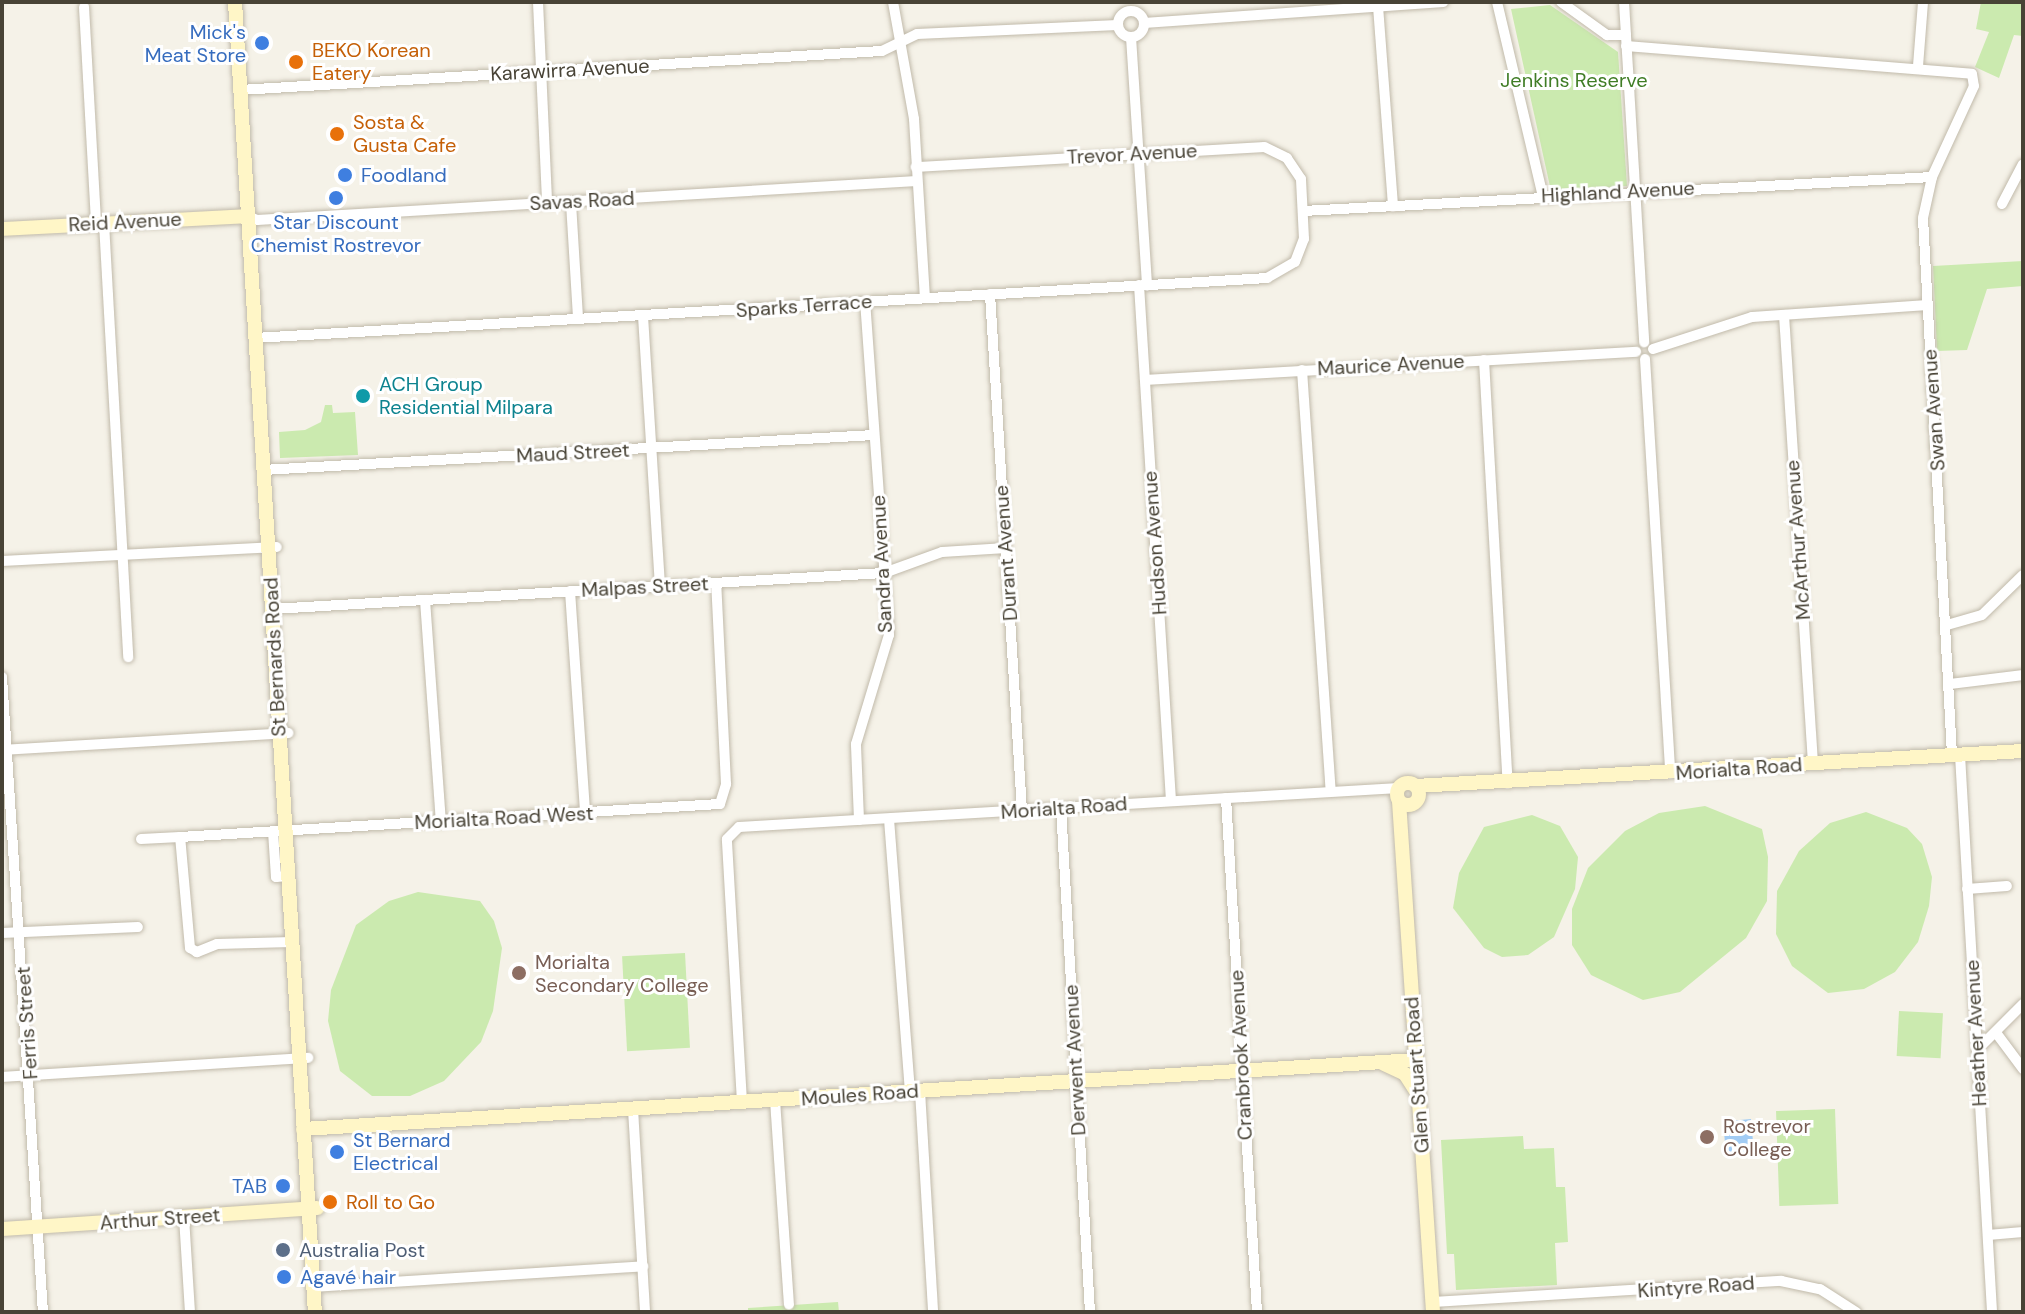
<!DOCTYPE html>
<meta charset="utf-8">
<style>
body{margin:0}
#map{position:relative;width:2025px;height:1314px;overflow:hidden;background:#f5f2e8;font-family:"DM Sans",sans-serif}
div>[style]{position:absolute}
.green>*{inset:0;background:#cbeaaf;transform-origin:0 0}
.water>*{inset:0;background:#a2ccf4;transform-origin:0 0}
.roads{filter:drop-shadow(0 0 2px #c1baaa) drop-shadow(0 0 2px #c1baaa)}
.street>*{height:10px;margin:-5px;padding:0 5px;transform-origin:5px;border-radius:5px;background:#fff}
.street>.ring{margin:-5px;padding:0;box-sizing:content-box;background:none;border:10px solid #fff;border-radius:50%}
.secondary>*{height:14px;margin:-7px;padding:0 7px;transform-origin:7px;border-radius:7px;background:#fff6c7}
.secondary>.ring{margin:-7px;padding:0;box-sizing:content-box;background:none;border:14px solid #fff6c7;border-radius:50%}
.dots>*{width:22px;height:22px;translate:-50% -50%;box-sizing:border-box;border:4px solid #fff;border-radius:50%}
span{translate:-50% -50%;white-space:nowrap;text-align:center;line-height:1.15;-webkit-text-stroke:6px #fff;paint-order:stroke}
.shop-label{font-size:20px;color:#366cbe}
.right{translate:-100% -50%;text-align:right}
.left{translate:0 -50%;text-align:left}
.food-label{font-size:20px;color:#c56008}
.street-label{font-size:20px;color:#484336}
.park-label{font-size:20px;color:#407d26}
.culture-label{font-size:20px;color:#0d838f}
.education-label{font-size:20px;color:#785e54}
.service-label{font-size:20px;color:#4e5e75}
.frame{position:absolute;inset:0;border:4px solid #484336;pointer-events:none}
</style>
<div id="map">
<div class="green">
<div style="clip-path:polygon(1981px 2px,2023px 2px,2023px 36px,2014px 35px,1999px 78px,1975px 67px,1989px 32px,1976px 29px)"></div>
<div style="clip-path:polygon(1550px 5px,1618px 52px,1627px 186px,1551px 191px,1511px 9px)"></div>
<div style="clip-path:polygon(2023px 261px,2023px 286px,1987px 289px,1967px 350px,1937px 351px,1933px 266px)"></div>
<div style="clip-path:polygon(325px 405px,332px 405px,333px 413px,355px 412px,358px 455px,280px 458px,279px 432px,305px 430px,321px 422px)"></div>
<div style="clip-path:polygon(1705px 806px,1762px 829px,1768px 857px,1767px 901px,1746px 938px,1680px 992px,1643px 1000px,1591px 975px,1572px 945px,1572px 909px,1588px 868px,1625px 831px,1659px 813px)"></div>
<div style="clip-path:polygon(1866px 812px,1907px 828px,1922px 844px,1932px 877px,1929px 906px,1918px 942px,1895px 972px,1864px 989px,1828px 993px,1792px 966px,1776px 934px,1777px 891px,1799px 851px,1830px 823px)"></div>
<div style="clip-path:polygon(1532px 815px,1560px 826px,1578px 857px,1575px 889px,1554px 937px,1528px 955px,1502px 957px,1484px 948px,1453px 908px,1459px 873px,1484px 827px)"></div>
<div style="clip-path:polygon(418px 892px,480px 901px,494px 921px,502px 948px,493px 1011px,481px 1042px,444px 1081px,410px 1096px,372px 1096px,340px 1071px,328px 1021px,331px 990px,356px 925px,389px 901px)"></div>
<div style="left:685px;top:953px;width:95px;height:63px;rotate:87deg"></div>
<div style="left:1899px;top:1011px;width:44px;height:45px;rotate:3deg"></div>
<div style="left:1835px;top:1109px;width:95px;height:59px;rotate:88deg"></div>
<div style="clip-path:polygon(1523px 1136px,1524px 1149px,1554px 1148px,1556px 1187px,1565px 1187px,1568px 1242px,1555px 1243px,1557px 1285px,1456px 1290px,1454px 1254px,1447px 1254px,1441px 1140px)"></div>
<div style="clip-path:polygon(838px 1302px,839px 1312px,748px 1312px,748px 1308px)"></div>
</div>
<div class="water">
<div style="left:1751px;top:1119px;width:34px;height:28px;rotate:85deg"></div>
</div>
<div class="roads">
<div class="street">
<div style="left:538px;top:2px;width:201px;rotate:87.4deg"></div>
<div style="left:893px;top:2px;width:119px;rotate:79.8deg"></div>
<div style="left:914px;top:119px;width:179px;rotate:86.5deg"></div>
<div style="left:1497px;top:2px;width:200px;rotate:76.7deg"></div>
<div style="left:1561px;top:2px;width:57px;rotate:35.7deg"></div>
<div style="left:1607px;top:35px;width:19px"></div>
<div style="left:1624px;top:2px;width:341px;rotate:86.6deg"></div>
<div style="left:1378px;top:6px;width:201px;rotate:85.7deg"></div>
<div style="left:84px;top:7px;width:217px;rotate:86.8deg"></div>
<div class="ring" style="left:1118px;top:11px;width:16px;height:16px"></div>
<div style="left:1144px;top:23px;width:300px;rotate:-4deg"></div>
<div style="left:1131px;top:37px;width:249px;rotate:86.3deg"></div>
<div style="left:1626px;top:46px;width:347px;rotate:4.6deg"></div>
<div style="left:1972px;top:74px;width:12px;rotate:81deg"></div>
<div style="left:1974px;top:86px;width:100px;rotate:114.8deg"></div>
<div style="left:1932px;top:177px;width:42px;rotate:102.4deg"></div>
<div style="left:1923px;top:218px;width:538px;rotate:86.91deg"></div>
<div style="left:1918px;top:66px;width:64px;rotate:-85.5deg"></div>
<div style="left:240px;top:90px;width:643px;rotate:-3.48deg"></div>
<div style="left:882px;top:51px;width:39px;rotate:-26deg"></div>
<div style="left:917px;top:34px;width:201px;rotate:-2.6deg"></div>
<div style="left:571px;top:203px;width:115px;rotate:86.5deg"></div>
<div style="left:2002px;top:204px;width:45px;rotate:-62.3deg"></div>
<div style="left:1303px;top:211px;width:630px;rotate:-3.09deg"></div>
<div style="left:248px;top:216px;width:10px;rotate:24deg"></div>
<div style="left:257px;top:220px;width:661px;rotate:-3.38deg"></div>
<div style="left:104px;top:223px;width:435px;rotate:86.8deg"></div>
<div style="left:1139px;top:285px;width:517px;rotate:86.45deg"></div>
<div style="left:990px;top:294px;width:518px;rotate:86.46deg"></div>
<div style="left:1784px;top:315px;width:450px;rotate:86.3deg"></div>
<div style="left:643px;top:316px;width:271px;rotate:86.4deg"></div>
<div style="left:255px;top:338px;width:1014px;rotate:-3.39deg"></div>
<div style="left:1267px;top:278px;width:32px;rotate:-30deg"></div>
<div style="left:1295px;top:262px;width:25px;rotate:-69deg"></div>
<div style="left:1304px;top:239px;width:60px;rotate:-92.9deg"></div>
<div style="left:1301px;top:179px;width:25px;rotate:-124deg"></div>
<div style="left:1287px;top:158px;width:25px;rotate:-154deg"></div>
<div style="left:1264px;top:147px;width:349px;rotate:176.7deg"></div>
<div style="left:1653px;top:349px;width:104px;rotate:-17.9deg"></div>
<div style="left:1752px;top:317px;width:176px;rotate:-3.9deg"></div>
<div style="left:1645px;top:359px;width:415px;rotate:86.5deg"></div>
<div style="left:1484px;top:360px;width:424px;rotate:86.8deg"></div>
<div style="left:1302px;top:370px;width:422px;rotate:86.1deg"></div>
<div style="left:1145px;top:380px;width:492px;rotate:-3.3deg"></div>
<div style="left:263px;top:470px;width:612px;rotate:-3.28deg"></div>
<div style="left:2px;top:561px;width:275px;rotate:-2.9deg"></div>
<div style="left:570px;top:591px;width:223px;rotate:86.1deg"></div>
<div style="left:425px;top:600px;width:223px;rotate:85.9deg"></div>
<div style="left:272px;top:609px;width:613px;rotate:-3.37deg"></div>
<div style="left:884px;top:573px;width:62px;rotate:-19.9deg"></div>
<div style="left:942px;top:552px;width:64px;rotate:-3.6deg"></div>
<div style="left:1947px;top:625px;width:36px;rotate:-16deg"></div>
<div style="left:1982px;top:615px;width:57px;rotate:-44.3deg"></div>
<div style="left:2px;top:677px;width:636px;rotate:86.31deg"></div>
<div style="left:1950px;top:684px;width:74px;rotate:-7deg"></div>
<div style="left:2px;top:750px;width:287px;rotate:-3.4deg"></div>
<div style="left:1960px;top:755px;width:558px;rotate:86.71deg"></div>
<div style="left:1226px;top:798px;width:515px;rotate:86.55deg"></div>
<div style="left:1061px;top:808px;width:505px;rotate:86.71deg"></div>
<div style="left:889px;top:819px;width:274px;rotate:85.6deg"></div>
<div style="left:859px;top:820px;width:76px;rotate:-92.3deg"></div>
<div style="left:856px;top:744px;width:114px;rotate:-73.2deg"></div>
<div style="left:889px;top:635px;width:334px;rotate:-94.1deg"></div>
<div style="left:273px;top:831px;width:46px;rotate:86.3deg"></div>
<div style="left:276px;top:877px;width:12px;rotate:-5deg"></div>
<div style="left:141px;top:839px;width:39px;rotate:-3deg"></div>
<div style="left:1967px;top:889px;width:40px;rotate:-4.3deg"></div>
<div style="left:2px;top:933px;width:136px;rotate:-2.5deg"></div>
<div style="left:292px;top:942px;width:75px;rotate:178.5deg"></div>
<div style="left:217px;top:944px;width:22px;rotate:158deg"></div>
<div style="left:197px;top:952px;width:8px;rotate:-150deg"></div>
<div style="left:190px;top:948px;width:111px;rotate:-95.1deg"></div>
<div style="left:180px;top:837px;width:541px;rotate:-3.5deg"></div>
<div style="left:720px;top:804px;width:21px;rotate:-73deg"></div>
<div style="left:726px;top:784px;width:201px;rotate:-92.8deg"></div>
<div style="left:1997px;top:1034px;width:44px;rotate:53.4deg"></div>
<div style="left:1977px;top:1050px;width:65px;rotate:-45deg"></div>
<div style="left:2px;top:1077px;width:307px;rotate:-3.6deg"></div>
<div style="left:920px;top:1091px;width:221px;rotate:86.6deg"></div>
<div style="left:775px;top:1100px;width:205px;rotate:86.1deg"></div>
<div style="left:742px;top:1102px;width:263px;rotate:-93.3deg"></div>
<div style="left:727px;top:839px;width:17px;rotate:-45deg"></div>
<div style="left:739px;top:827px;width:661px;rotate:-3.38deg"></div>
<div style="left:633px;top:1109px;width:203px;rotate:86.6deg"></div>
<div style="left:184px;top:1217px;width:95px;rotate:86.4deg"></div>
<div style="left:1988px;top:1235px;width:35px;rotate:-5deg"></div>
<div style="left:313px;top:1287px;width:331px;rotate:-3.6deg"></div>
<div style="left:1433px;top:1302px;width:349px;rotate:-3.5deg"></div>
<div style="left:1781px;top:1281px;width:40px;rotate:12deg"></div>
<div style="left:1820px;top:1289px;width:43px;rotate:32.6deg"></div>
</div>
<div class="secondary">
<div style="left:235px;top:2px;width:1312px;rotate:86.51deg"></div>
<div style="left:2px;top:229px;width:246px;rotate:-3deg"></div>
<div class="ring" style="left:1397px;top:783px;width:8px;height:8px"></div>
<div style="left:1416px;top:786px;width:608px;rotate:-3.3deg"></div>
<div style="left:1399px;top:801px;width:512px;rotate:86.19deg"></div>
<div style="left:1384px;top:1064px;width:23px;rotate:25deg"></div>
<div style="left:1405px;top:1074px;width:24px;rotate:57deg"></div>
<div style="left:303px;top:1129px;width:1115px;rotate:-3.55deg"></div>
<div style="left:2px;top:1229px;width:316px;rotate:-3.8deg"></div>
</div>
</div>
<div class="dots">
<div style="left:262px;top:43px;background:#3f7fe0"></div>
<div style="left:296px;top:62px;background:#e8710a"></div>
<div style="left:337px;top:134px;background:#e8710a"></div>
<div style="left:345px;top:175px;background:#3f7fe0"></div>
<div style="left:336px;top:198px;background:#3f7fe0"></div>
<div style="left:363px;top:396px;background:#0f9aa8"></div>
<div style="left:519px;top:973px;background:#8d6e63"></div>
<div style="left:1707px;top:1137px;background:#8d6e63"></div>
<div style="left:337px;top:1152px;background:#3f7fe0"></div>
<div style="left:283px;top:1186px;background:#3f7fe0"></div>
<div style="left:330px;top:1202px;background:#e8710a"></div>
<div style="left:283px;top:1250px;background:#5c6f8a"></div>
<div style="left:284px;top:1277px;background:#3f7fe0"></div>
</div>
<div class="shop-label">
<span class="right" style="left:246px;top:44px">Mick's<br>Meat Store</span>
<span class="left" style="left:361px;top:175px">Foodland</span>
<span style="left:336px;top:234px">Star Discount<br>Chemist Rostrevor</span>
<span class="left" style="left:353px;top:1152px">St Bernard<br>Electrical</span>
<span class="right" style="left:267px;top:1186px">TAB</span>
<span class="left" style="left:300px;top:1277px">Agavé hair</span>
</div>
<div class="food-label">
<span class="left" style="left:312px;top:62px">BEKO Korean<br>Eatery</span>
<span class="left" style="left:353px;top:134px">Sosta &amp;<br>Gusta Cafe</span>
<span class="left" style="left:346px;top:1202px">Roll to Go</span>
</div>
<div class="street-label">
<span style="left:570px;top:70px;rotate:-3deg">Karawirra Avenue</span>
<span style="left:1132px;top:154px;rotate:-3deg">Trevor Avenue</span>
<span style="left:1618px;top:192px;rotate:-3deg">Highland Avenue</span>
<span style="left:582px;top:201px;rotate:-3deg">Savas Road</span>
<span style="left:125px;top:222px;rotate:-3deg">Reid Avenue</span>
<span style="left:804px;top:306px;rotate:-4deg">Sparks Terrace</span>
<span style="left:1391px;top:365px;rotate:-3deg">Maurice Avenue</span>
<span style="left:1934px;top:410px;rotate:-94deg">Swan Avenue</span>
<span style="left:573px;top:453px;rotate:-3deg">Maud Street</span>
<span style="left:1798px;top:540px;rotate:-94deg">McArthur Avenue</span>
<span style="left:1155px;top:543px;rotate:-94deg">Hudson Avenue</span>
<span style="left:1006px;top:553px;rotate:-94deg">Durant Avenue</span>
<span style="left:882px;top:564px;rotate:-93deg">Sandra Avenue</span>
<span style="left:645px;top:587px;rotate:-3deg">Malpas Street</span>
<span style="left:275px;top:657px;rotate:-93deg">St Bernards Road</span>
<span style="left:1739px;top:769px;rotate:-4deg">Morialta Road</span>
<span style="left:1064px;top:808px;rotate:-4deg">Morialta Road</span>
<span style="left:504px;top:818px;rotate:-3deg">Morialta Road West</span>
<span style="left:27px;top:1023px;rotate:-94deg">Ferris Street</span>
<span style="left:1976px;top:1033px;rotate:-93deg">Heather Avenue</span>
<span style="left:1241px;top:1055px;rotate:-93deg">Cranbrook Avenue</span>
<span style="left:1075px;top:1060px;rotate:-93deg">Derwent Avenue</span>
<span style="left:1417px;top:1075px;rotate:-94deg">Glen Stuart Road</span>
<span style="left:860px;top:1095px;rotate:-4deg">Moules Road</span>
<span style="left:160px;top:1219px;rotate:-4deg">Arthur Street</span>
<span style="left:1696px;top:1287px;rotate:-4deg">Kintyre Road</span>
</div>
<div class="park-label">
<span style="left:1574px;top:80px">Jenkins Reserve</span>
</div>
<div class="culture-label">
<span class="left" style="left:379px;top:396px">ACH Group<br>Residential Milpara</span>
</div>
<div class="education-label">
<span class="left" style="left:535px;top:974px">Morialta<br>Secondary College</span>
<span class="left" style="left:1723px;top:1138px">Rostrevor<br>College</span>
</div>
<div class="service-label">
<span class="left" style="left:299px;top:1250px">Australia Post</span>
</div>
<div class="frame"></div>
</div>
